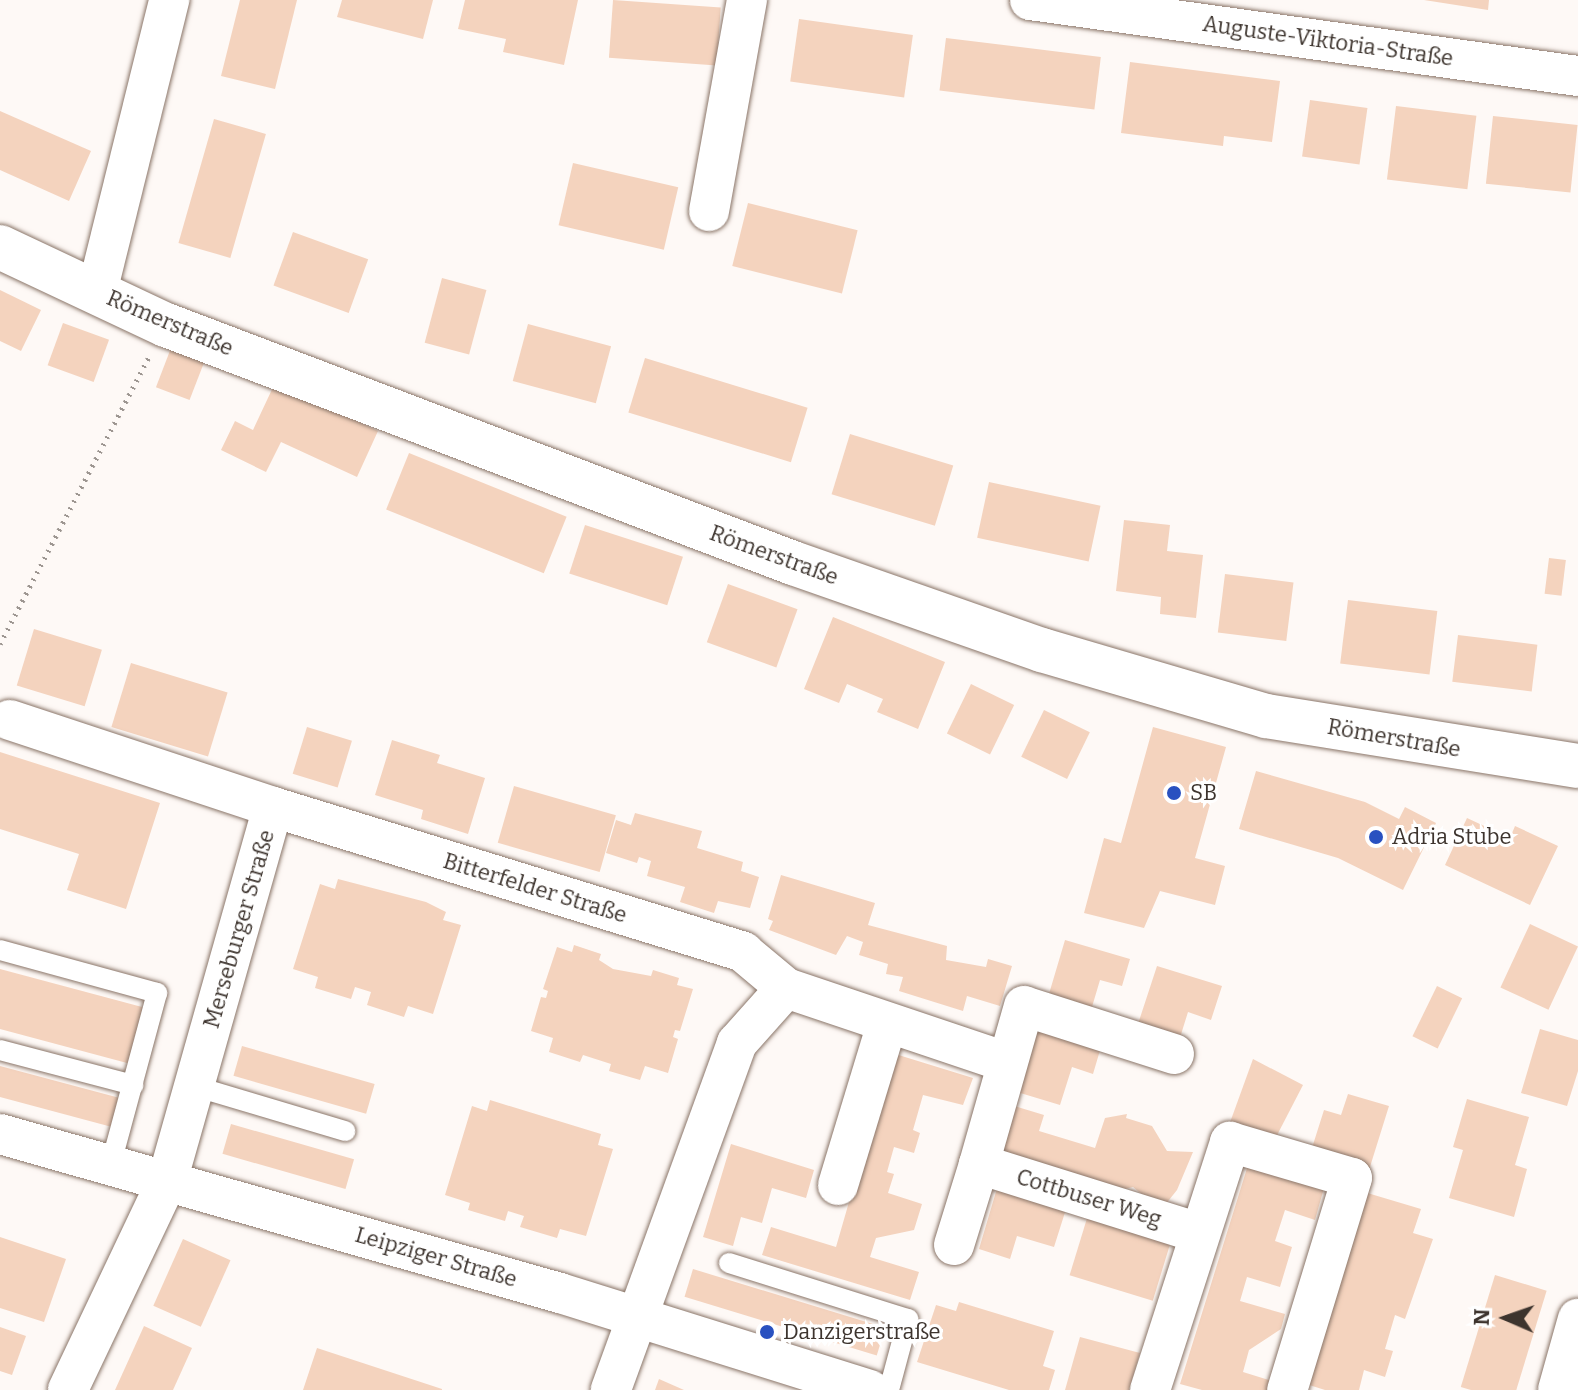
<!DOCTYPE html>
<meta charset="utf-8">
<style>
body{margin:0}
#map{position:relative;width:1578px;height:1390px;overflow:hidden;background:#fef9f6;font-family:Bitter,serif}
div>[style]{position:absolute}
.building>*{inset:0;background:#f4d3be;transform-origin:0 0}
.path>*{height:5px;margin-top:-2.5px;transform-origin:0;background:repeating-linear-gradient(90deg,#9d9691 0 2px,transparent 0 8px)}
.roads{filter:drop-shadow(0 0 2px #8a7568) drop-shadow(0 0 2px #8a7568)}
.lane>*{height:20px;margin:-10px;padding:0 10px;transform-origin:10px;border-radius:10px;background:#fff}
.street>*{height:40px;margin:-20px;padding:0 20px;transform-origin:20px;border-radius:20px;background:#fff}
.secondary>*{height:44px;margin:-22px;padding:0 22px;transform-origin:22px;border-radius:22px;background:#fff}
.dots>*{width:22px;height:22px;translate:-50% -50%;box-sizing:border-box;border:4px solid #fff;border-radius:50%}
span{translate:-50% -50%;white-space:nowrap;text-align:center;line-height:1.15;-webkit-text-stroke:6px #fff;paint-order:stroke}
.street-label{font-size:22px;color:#3d342e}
.poi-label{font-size:22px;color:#3d342e}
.left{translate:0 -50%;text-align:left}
.north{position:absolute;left:1466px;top:1278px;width:80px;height:80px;-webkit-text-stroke:6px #fff;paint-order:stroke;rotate:272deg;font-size:22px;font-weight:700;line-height:32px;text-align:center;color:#3d342e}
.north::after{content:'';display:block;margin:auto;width:28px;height:36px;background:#3d342e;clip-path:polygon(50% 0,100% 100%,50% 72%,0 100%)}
</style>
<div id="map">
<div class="building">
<div style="clip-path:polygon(240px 0,297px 0,275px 89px,221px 76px)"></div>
<div style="clip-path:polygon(342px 0,433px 0,423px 39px,337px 17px)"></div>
<div style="clip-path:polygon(465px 0,578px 0,564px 65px,503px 52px,506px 39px,458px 29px)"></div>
<div style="left:613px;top:0;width:108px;height:58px;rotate:4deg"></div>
<div style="clip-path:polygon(1424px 0,1489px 0,1488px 10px)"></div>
<div style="left:799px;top:19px;width:115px;height:63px;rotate:8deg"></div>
<div style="left:946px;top:38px;width:156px;height:53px;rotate:7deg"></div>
<div style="clip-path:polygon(1130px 62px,1280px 81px,1272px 142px,1224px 136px,1223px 146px,1121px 133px)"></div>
<div style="left:1310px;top:100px;width:58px;height:57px;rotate:8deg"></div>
<div style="left:1396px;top:106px;width:81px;height:74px;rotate:7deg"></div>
<div style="clip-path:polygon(0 111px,91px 151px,69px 201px,0 170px)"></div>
<div style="left:1493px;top:116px;width:85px;height:68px;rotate:6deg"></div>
<div style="left:214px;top:119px;width:54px;height:129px;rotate:16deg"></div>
<div style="left:573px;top:163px;width:108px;height:64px;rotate:13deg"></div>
<div style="left:748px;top:203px;width:113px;height:65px;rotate:14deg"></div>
<div style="left:293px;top:232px;width:80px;height:57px;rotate:20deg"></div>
<div style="left:442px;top:278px;width:46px;height:67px;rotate:15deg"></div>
<div style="clip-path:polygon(0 290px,41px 310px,21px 351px,0 341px)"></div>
<div style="left:63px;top:323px;width:49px;height:45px;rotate:20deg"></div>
<div style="left:528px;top:324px;width:86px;height:59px;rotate:15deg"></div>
<div style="left:171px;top:348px;width:36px;height:42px;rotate:21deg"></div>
<div style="left:645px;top:358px;width:170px;height:57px;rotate:17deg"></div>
<div style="clip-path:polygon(275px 383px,378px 431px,357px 477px,281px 442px,266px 472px,221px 450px,235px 421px,253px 430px)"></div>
<div style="left:850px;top:434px;width:108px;height:63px;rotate:17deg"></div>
<div style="left:409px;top:453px;width:170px;height:61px;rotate:22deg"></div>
<div style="left:989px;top:482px;width:114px;height:57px;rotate:12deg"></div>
<div style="clip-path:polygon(1124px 520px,1170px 525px,1167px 551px,1203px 555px,1196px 618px,1160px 614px,1161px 597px,1116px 591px)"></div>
<div style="left:585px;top:525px;width:103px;height:51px;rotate:18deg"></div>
<div style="left:1549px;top:558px;width:17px;height:36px;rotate:7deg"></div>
<div style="left:1225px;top:574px;width:69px;height:59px;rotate:7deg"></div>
<div style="left:728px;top:584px;width:74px;height:62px;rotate:20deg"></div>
<div style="left:1348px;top:600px;width:90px;height:64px;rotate:7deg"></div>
<div style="clip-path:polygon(833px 617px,945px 662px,918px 729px,877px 712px,883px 699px,847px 684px,839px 703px,804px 689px)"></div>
<div style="left:34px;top:629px;width:71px;height:59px;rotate:17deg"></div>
<div style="left:1458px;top:635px;width:80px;height:47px;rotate:7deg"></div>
<div style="left:131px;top:663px;width:101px;height:67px;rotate:17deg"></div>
<div style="left:971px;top:684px;width:48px;height:55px;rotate:26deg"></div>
<div style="left:1044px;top:710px;width:51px;height:52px;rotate:26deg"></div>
<div style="left:307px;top:727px;width:47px;height:49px;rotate:17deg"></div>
<div style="clip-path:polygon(1153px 727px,1226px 747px,1195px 858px,1225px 866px,1215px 905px,1160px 891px,1144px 928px,1084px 913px,1104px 838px,1121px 843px)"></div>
<div style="clip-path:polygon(392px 740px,440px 755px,437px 763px,485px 778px,468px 834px,421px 819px,423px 810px,375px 795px)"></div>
<div style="clip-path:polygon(0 752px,160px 803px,126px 909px,67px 890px,79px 854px,0 829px)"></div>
<div style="clip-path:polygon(1256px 771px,1365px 802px,1399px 819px,1405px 807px,1436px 823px,1403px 890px,1338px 858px,1239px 829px)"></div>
<div style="left:514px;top:786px;width:106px;height:59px;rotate:16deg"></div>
<div style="clip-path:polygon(635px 813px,702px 831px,697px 848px,743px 862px,741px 871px,759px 877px,750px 908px,718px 901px,714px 913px,680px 902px,685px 887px,647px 876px,651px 861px,639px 857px,637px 863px,606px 853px,616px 820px,631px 825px)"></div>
<div style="clip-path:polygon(1467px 818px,1510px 838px,1515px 826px,1558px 846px,1530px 905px,1445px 865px)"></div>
<div style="clip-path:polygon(781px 875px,875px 903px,868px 925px,947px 946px,946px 960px,986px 967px,988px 959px,1012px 966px,1000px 1006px,967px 996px,963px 1011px,899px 991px,903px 977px,886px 974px,888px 964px,859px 955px,863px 942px,847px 936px,836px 955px,769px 930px,773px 921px,768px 919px)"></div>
<div style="clip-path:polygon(338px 879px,426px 902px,446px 912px,443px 920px,461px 925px,433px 1014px,408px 1006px,404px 1017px,367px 1005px,371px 992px,355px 987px,351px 999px,315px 988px,318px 977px,293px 969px,320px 884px,335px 889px)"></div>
<div style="left:1530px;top:924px;width:53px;height:70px;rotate:25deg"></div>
<div style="clip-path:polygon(1065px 940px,1130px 959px,1122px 986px,1100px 980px,1089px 1017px,1046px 1004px)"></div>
<div style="clip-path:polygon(574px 945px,601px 954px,599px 960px,613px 969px,651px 976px,653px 970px,679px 978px,677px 985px,693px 989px,680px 1031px,675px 1030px,673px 1037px,678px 1039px,668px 1073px,645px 1066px,640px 1080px,609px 1071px,611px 1064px,583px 1055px,580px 1062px,549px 1052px,553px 1038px,531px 1031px,541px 997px,546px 998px,548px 991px,543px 989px,557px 947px,572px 952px)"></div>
<div style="clip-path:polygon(1157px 966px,1222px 986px,1211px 1020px,1188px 1012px,1178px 1044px,1136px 1030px)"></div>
<div style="left:0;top:969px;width:148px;height:58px;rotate:15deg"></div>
<div style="left:1437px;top:986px;width:28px;height:56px;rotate:26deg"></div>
<div style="clip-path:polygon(1036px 1027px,1101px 1047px,1093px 1074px,1072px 1067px,1060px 1105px,1017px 1092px)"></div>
<div style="clip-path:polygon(1540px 1029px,1578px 1040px,1578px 1071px,1567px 1106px,1521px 1093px)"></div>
<div style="left:242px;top:1046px;width:138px;height:31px;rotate:16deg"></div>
<div style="clip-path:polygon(892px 1053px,973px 1078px,963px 1105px,923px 1095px,913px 1130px,920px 1133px,914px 1153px,894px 1147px,887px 1172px,894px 1174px,888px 1193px,922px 1204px,914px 1230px,876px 1238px,870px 1257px,919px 1272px,910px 1300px,762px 1255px,771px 1227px,836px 1247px)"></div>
<div style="clip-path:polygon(1253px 1059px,1303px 1085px,1274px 1141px,1228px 1128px)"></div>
<div style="left:0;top:1066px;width:123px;height:30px;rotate:15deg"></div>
<div style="clip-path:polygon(1348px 1094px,1389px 1106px,1369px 1170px,1311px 1151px,1324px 1110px,1341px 1115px)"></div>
<div style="clip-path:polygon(1467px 1099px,1529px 1117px,1515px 1165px,1527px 1169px,1514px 1217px,1449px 1198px,1463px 1150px,1453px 1147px)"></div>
<div style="clip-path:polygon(490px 1100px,601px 1134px,598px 1145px,613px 1149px,586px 1236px,560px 1229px,557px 1238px,520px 1227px,524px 1216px,508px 1211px,505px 1221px,468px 1210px,470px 1203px,445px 1195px,472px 1106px,487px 1111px)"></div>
<div style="clip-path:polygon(1008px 1104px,1044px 1115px,1039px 1131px,1095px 1148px,1105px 1118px,1127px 1114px,1126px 1118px,1152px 1126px,1167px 1151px,1193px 1152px,1177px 1190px,1161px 1210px,1133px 1187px,1121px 1190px,992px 1156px)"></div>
<div style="left:231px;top:1124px;width:128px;height:31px;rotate:16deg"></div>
<div style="clip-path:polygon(731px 1144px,814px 1170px,806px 1198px,772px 1188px,762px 1223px,741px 1217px,733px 1246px,703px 1237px)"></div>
<div style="clip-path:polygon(1248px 1165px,1324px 1188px,1315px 1220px,1285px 1210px,1275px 1241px,1292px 1247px,1280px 1287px,1247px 1277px,1240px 1301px,1285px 1314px,1281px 1329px,1249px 1350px,1243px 1372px,1278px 1383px,1276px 1390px,1202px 1390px,1180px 1384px)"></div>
<div style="clip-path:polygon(998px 1185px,1067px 1206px,1054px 1247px,1017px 1236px,1010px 1259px,979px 1249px)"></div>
<div style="clip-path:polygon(1364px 1192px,1421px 1209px,1413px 1233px,1433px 1239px,1405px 1319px,1395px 1315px,1385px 1349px,1393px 1351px,1385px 1377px,1364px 1370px,1359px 1390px,1325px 1390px,1306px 1384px)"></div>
<div style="left:1088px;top:1215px;width:87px;height:63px;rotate:17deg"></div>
<div style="clip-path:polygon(0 1237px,66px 1259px,44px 1322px,0 1308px)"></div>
<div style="left:183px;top:1239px;width:52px;height:73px;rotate:24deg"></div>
<div style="left:693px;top:1269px;width:201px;height:29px;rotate:17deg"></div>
<div style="left:1495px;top:1275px;width:54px;height:117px;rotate:17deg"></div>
<div style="clip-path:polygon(959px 1302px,1054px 1331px,1043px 1366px,1055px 1370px,1049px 1390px,1009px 1390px,917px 1362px,936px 1305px,956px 1311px)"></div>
<div style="clip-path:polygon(144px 1326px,192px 1348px,173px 1390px,115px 1390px)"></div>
<div style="clip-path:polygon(0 1327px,26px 1336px,12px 1375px,0 1371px)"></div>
<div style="clip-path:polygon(1080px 1337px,1140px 1353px,1129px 1390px,1065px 1390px)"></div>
<div style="clip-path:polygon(317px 1348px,442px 1389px,442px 1390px,303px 1390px)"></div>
<div style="clip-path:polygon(659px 1379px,684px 1390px,655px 1390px)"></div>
</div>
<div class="path">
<div style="left:0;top:644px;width:323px;rotate:-62.6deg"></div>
</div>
<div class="roads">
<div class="lane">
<div style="left:0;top:950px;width:163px;rotate:15.3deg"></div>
<div style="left:157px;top:993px;width:177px;rotate:105.1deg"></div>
<div style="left:0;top:1050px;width:138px;rotate:14.7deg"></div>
<div style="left:194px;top:1086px;width:158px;rotate:16.6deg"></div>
<div style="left:729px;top:1263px;width:188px;rotate:17.4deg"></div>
<div style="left:908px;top:1319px;width:73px;rotate:105deg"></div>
</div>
<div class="street">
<div style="left:1030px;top:0;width:553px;rotate:7.9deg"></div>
<div style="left:709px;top:211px;width:214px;rotate:-79.8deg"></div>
<div style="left:97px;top:292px;width:301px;rotate:-76.1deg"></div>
<div style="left:10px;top:720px;width:277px;rotate:18.3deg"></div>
<div style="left:273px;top:807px;width:387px;rotate:105.8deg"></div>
<div style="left:168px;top:1179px;width:233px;rotate:115.4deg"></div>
<div style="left:273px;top:807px;width:492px;rotate:17.1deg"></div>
<div style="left:743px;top:952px;width:56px;rotate:39.9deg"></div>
<div style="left:786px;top:988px;width:74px;rotate:131.7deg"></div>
<div style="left:737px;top:1043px;width:369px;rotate:110deg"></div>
<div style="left:786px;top:988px;width:232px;rotate:18.6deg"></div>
<div style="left:1174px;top:1054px;width:157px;rotate:-162.3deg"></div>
<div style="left:1024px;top:1006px;width:164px;rotate:105.9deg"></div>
<div style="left:979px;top:1164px;width:231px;rotate:17.4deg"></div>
<div style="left:0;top:1134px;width:582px;rotate:15.85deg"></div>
<div style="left:560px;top:1293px;width:325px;rotate:17.4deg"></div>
<div style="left:838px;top:1185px;width:168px;rotate:-73.1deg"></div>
<div style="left:954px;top:1245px;width:85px;rotate:-72.8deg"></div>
<div style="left:1150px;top:1390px;width:261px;rotate:-72.1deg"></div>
<div style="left:1230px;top:1142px;width:127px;rotate:16.4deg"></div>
<div style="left:1352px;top:1178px;width:222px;rotate:107deg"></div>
<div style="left:1558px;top:1390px;width:74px;rotate:-74.3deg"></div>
</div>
<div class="secondary">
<div style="left:0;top:247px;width:183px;rotate:25.2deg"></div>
<div style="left:166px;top:325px;width:671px;rotate:20.79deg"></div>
<div style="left:793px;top:563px;width:264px;rotate:19.3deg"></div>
<div style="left:1042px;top:650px;width:234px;rotate:16.4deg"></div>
<div style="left:1266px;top:716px;width:316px;rotate:9.1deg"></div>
</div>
</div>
<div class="dots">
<div style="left:1174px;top:793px;background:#2951c0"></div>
<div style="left:1376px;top:837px;background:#2951c0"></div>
<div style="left:767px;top:1332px;background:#2951c0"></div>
</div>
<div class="street-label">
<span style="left:1328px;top:41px;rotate:8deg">Auguste-Viktoria-Straße</span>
<span style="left:170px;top:323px;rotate:23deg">Römerstraße</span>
<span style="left:774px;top:555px;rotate:20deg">Römerstraße</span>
<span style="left:1394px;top:738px;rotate:10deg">Römerstraße</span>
<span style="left:535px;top:888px;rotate:17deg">Bitterfelder Straße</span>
<span style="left:239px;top:929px;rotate:-74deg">Merseburger Straße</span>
<span style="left:1089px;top:1198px;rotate:17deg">Cottbuser Weg</span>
<span style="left:436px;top:1257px;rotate:16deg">Leipziger Straße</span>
</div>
<div class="poi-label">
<span class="left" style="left:1190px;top:793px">SB</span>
<span class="left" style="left:1392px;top:837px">Adria Stube</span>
<span class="left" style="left:783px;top:1332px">Danzigerstraße</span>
</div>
<div class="north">N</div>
</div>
